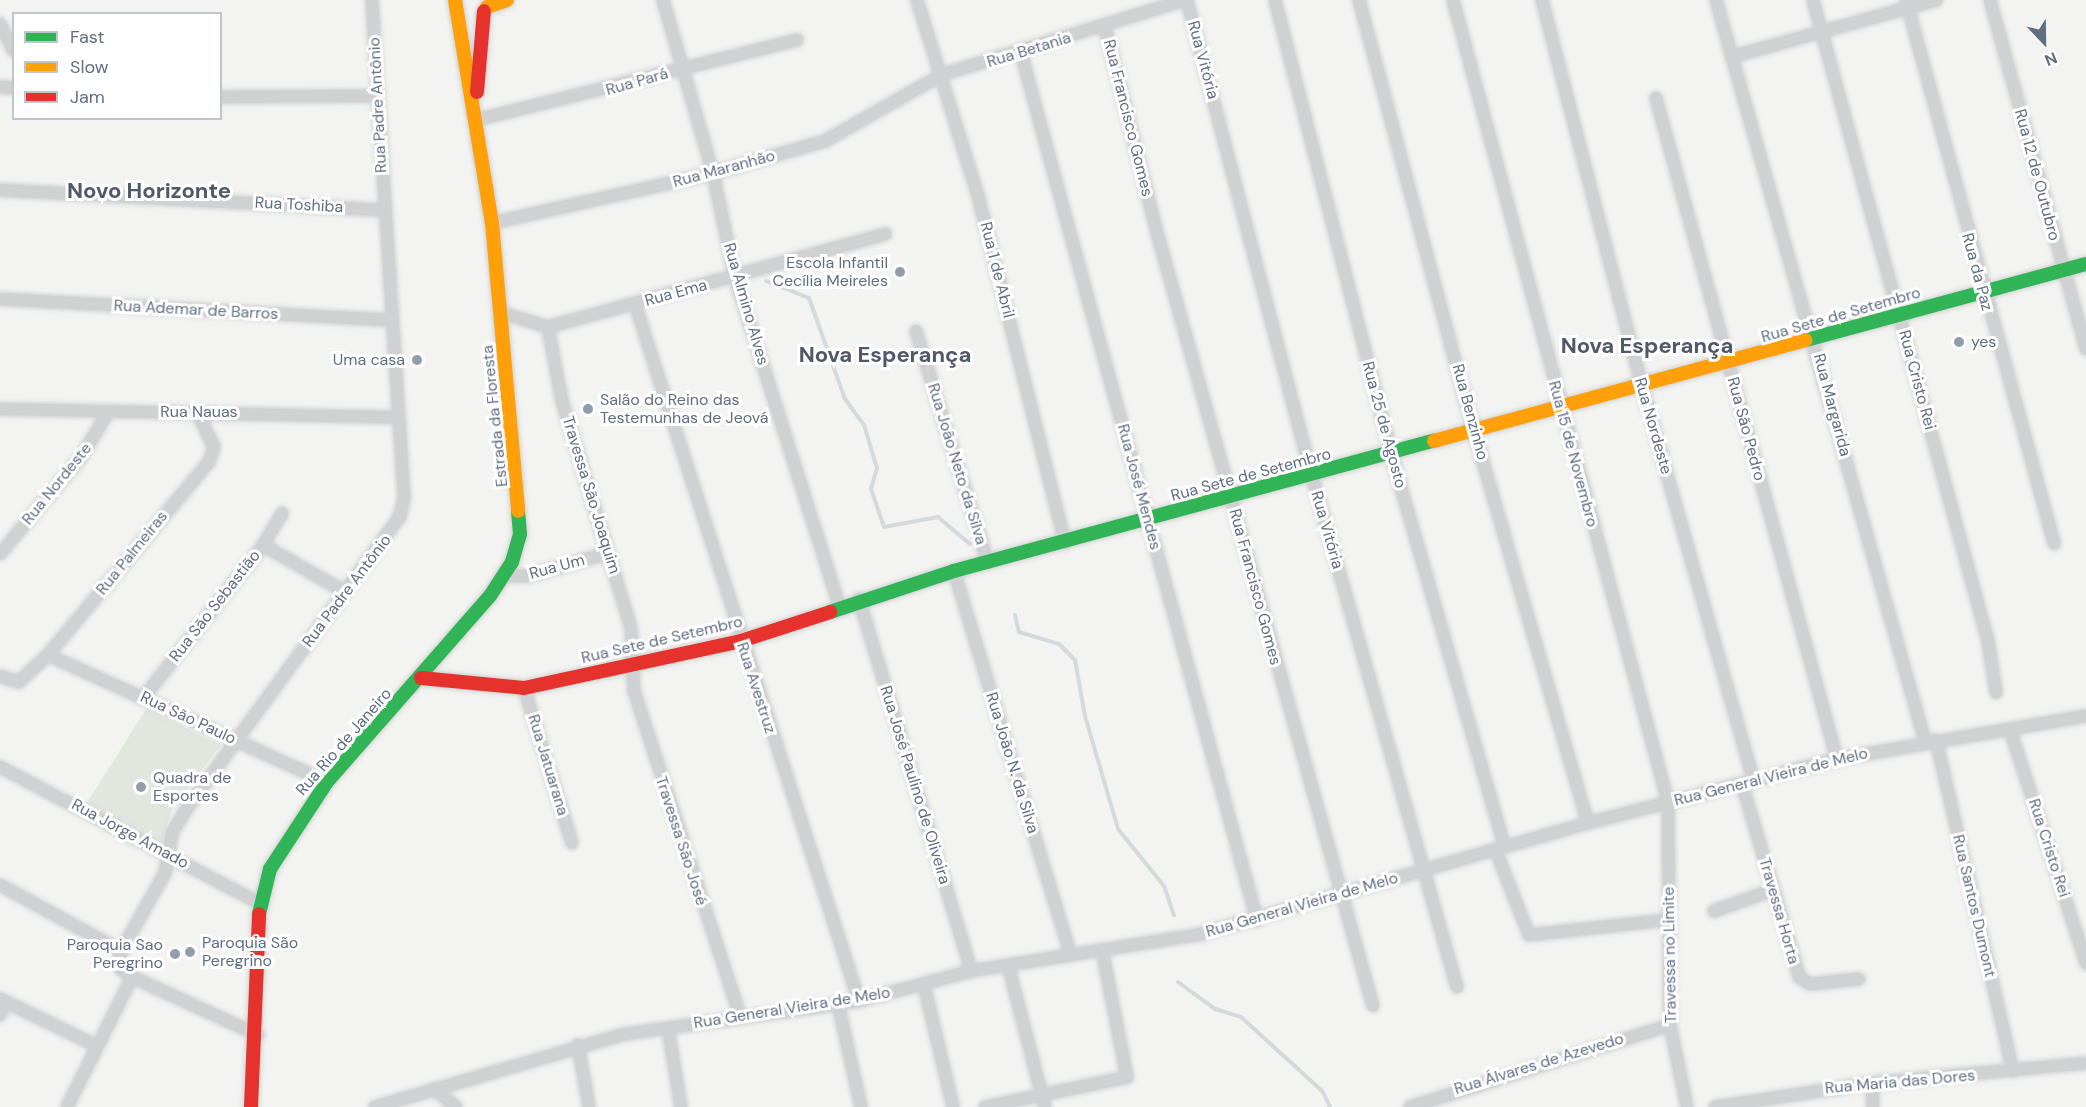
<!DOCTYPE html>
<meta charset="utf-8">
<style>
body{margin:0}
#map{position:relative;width:2086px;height:1107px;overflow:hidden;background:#f3f4f1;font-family:"DM Sans",sans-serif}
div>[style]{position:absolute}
.green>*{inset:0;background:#e1e7df}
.stream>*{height:4px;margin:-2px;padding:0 2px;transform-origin:2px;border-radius:2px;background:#d4d9dd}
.roads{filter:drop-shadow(0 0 2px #d0d2d3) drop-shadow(0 0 2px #d0d2d3)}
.street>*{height:12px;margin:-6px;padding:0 6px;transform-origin:6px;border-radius:6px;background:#d0d1d2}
.fast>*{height:14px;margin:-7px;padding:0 7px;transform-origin:7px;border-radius:7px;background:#30b455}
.slow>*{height:14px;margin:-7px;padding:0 7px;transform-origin:7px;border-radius:7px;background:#ff9f0a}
.jam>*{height:14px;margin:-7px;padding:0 7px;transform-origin:7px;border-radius:7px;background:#e5322d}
.dots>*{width:16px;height:16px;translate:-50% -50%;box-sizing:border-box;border:3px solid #fff;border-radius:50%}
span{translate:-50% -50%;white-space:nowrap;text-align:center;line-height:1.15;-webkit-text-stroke:6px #fff;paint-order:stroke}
.street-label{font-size:16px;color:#606e84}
.poi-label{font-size:16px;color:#606e84}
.right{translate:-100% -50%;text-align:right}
.left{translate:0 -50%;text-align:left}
.district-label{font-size:22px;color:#4f5969;font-weight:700}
.legend{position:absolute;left:12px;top:12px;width:210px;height:108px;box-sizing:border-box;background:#fff;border:2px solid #bfc5ce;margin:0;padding:8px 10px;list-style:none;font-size:18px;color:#606e84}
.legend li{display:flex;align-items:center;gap:12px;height:30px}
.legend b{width:30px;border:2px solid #bfc5ce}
.north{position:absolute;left:2014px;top:12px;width:60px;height:60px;-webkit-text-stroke:4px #fff;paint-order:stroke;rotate:158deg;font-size:16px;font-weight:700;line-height:24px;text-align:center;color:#606e84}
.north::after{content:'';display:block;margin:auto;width:21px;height:27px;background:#606e84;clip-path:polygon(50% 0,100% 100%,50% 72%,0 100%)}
</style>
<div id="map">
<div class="green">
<div style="clip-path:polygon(146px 709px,221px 745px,173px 807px,160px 846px,85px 806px)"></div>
</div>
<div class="stream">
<div style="left:766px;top:281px;width:46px;rotate:21.6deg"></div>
<div style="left:809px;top:298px;width:107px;rotate:70.4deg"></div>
<div style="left:845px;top:399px;width:32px;rotate:54deg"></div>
<div style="left:864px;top:425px;width:45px;rotate:73.2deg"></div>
<div style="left:877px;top:468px;width:22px;rotate:106deg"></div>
<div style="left:871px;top:489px;width:40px;rotate:71.1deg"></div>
<div style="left:884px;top:527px;width:55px;rotate:-10.5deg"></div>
<div style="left:938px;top:517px;width:42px;rotate:40.2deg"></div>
<div style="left:1015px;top:615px;width:17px;rotate:77deg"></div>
<div style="left:1019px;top:632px;width:42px;rotate:16.7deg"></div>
<div style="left:1059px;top:644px;width:23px;rotate:45deg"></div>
<div style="left:1075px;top:660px;width:57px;rotate:79.9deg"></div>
<div style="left:1085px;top:716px;width:118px;rotate:73.7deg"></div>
<div style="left:1118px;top:829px;width:73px;rotate:51.1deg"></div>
<div style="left:1164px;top:886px;width:31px;rotate:71deg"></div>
<div style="left:1178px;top:982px;width:46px;rotate:36.1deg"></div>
<div style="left:1215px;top:1009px;width:27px;rotate:17deg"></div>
<div style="left:1241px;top:1017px;width:111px;rotate:42.4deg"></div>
<div style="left:1323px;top:1092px;width:17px;rotate:65deg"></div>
</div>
<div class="roads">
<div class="street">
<div style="left:663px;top:0;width:180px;rotate:73.9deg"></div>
<div style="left:713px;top:173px;width:106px;rotate:78.1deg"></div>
<div style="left:735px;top:277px;width:344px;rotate:72.4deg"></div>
<div style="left:917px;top:0;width:205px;rotate:72.7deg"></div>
<div style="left:978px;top:196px;width:358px;rotate:75.9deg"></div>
<div style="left:1187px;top:0;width:492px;rotate:75.3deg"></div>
<div style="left:1312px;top:476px;width:531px;rotate:74.16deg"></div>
<div style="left:1275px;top:0;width:468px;rotate:75.6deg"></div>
<div style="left:1391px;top:453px;width:410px;rotate:73.9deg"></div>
<div style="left:1359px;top:0;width:446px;rotate:75.1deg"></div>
<div style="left:1474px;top:431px;width:408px;rotate:73.8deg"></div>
<div style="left:1453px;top:0;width:830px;rotate:74.99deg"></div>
<div style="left:1668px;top:802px;width:223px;rotate:89.5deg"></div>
<div style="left:1670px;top:1025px;width:84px;rotate:78.3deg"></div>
<div style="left:1542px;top:0;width:399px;rotate:75.5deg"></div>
<div style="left:1642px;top:386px;width:411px;rotate:74.2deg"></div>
<div style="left:1716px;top:0;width:770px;rotate:74.25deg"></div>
<div style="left:1813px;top:0;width:664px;rotate:74.73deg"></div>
<div style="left:1988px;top:641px;width:52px;rotate:81.1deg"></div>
<div style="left:1906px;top:0;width:563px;rotate:74.75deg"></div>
<div style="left:1990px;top:0;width:362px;rotate:74.6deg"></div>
<div style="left:0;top:24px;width:30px;rotate:63deg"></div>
<div style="left:1105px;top:27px;width:216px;rotate:75.8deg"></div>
<div style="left:1158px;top:236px;width:799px;rotate:74.4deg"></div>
<div style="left:1021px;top:53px;width:899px;rotate:74.77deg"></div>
<div style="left:1731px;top:57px;width:213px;rotate:-15.5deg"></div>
<div style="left:0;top:87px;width:14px;rotate:4deg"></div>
<div style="left:220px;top:97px;width:157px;rotate:-0.4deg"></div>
<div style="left:1656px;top:98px;width:685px;rotate:74.69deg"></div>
<div style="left:476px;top:120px;width:331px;rotate:-14deg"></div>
<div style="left:0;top:190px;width:384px;rotate:3deg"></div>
<div style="left:492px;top:223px;width:227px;rotate:-12.7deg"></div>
<div style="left:713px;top:173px;width:116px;rotate:-15.9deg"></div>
<div style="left:825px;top:141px;width:133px;rotate:-29.6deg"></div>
<div style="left:941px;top:75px;width:255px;rotate:-17.1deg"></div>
<div style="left:0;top:299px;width:392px;rotate:3.1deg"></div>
<div style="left:635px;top:304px;width:732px;rotate:72.18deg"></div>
<div style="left:502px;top:313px;width:48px;rotate:16.9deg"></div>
<div style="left:548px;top:327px;width:350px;rotate:-15.4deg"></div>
<div style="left:548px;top:327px;width:75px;rotate:79.3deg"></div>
<div style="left:562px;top:401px;width:237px;rotate:73.1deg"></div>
<div style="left:631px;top:628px;width:63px;rotate:87.3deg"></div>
<div style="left:634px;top:691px;width:342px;rotate:71.9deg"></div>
<div style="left:916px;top:331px;width:243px;rotate:72.8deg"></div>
<div style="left:0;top:409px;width:398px;rotate:1.2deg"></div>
<div style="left:263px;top:545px;width:95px;rotate:29.8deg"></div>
<div style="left:0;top:554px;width:126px;rotate:-50.1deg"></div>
<div style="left:81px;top:457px;width:54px;rotate:-58.7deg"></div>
<div style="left:954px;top:571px;width:400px;rotate:73.1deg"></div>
<div style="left:505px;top:576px;width:23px"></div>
<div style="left:528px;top:576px;width:83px;rotate:-16deg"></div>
<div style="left:859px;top:599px;width:388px;rotate:73.2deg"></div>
<div style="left:48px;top:655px;width:307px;rotate:24.5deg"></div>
<div style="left:0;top:676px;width:20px;rotate:18deg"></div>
<div style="left:19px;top:682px;width:40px;rotate:-43deg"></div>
<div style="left:48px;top:655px;width:251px;rotate:-50.2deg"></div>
<div style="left:209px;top:462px;width:16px;rotate:-72deg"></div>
<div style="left:214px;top:447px;width:37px;rotate:-116deg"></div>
<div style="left:524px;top:688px;width:162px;rotate:72.8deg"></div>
<div style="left:144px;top:697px;width:193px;rotate:-51.9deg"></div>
<div style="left:263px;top:545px;width:37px;rotate:-59deg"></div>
<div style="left:2011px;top:733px;width:242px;rotate:71.9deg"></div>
<div style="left:1936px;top:740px;width:340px;rotate:76.9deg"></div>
<div style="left:0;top:767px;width:293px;rotate:27.7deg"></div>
<div style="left:1742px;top:784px;width:202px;rotate:73.4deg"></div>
<div style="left:1800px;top:978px;width:12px;rotate:31deg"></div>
<div style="left:1810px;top:984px;width:49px;rotate:-5.8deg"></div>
<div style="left:1495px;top:849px;width:92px;rotate:68.4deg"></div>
<div style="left:1529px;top:935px;width:140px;rotate:-6.2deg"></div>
<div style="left:0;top:885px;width:138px;rotate:28.6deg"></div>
<div style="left:121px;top:951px;width:17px;rotate:93deg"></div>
<div style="left:120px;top:968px;width:15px;rotate:37deg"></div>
<div style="left:132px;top:977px;width:139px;rotate:24.7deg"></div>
<div style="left:1714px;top:911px;width:63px;rotate:-19.6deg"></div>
<div style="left:121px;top:951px;width:90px;rotate:-60.6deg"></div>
<div style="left:165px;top:873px;width:41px;rotate:-80.1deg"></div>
<div style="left:172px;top:833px;width:26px;rotate:-59deg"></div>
<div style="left:185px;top:811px;width:365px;rotate:-53.9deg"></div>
<div style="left:400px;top:516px;width:19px;rotate:-78deg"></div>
<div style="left:404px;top:497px;width:498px;rotate:-93.7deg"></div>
<div style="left:1008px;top:965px;width:147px;rotate:75.4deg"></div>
<div style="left:924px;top:985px;width:125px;rotate:76.6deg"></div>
<div style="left:0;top:999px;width:108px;rotate:25.9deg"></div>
<div style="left:838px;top:1004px;width:106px;rotate:77.4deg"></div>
<div style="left:0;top:1015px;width:15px;rotate:-62deg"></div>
<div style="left:668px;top:1028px;width:80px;rotate:80.7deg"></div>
<div style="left:578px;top:1045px;width:63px;rotate:79.9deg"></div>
<div style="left:1872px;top:1083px;width:24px;rotate:88deg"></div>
<div style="left:434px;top:1089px;width:28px;rotate:39deg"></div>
<div style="left:67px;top:1107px;width:145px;rotate:-63.4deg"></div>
<div style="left:375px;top:1107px;width:260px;rotate:-16.3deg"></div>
<div style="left:625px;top:1034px;width:236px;rotate:-8deg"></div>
<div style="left:859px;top:1001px;width:116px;rotate:-15deg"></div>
<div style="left:971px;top:971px;width:229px;rotate:-9.1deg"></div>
<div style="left:1197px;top:935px;width:407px;rotate:-16deg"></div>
<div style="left:1588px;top:823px;width:257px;rotate:-14.4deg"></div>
<div style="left:1837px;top:759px;width:253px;rotate:-9.8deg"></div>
<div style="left:985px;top:1107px;width:145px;rotate:-11.9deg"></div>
<div style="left:1127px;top:1077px;width:129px;rotate:-101.1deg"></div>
<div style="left:1410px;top:1107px;width:273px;rotate:-17.5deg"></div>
<div style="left:1715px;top:1107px;width:159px;rotate:-8.7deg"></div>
<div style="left:1872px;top:1083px;width:215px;rotate:-5.3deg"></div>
</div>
<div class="fast">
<div style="left:1806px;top:340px;width:290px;rotate:-15.2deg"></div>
<div style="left:830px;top:612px;width:131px;rotate:-18.3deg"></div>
<div style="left:954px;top:571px;width:497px;rotate:-15.2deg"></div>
<div style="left:259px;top:914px;width:46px;rotate:-76.3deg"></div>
<div style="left:270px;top:869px;width:104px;rotate:-56.8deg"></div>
<div style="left:327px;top:782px;width:247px;rotate:-48.8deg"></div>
<div style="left:490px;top:596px;width:40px;rotate:-57.1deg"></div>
<div style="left:512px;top:562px;width:29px;rotate:-74deg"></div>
<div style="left:520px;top:534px;width:23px;rotate:-95deg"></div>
</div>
<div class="slow">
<div style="left:455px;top:0;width:226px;rotate:80.6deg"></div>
<div style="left:492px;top:223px;width:289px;rotate:84.8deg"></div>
<div style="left:487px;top:7px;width:21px;rotate:-19deg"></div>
<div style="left:1434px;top:441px;width:385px;rotate:-15.2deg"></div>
</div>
<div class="jam">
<div style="left:477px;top:92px;width:81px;rotate:-85.1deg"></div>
<div style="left:421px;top:678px;width:103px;rotate:5.5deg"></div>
<div style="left:524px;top:688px;width:222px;rotate:-12.2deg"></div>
<div style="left:741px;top:641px;width:94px;rotate:-18deg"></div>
<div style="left:251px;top:1107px;width:193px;rotate:-87.6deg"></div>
</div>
</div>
<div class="dots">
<div style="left:900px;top:272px;background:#939daa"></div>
<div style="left:1959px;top:342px;background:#939daa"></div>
<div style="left:417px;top:360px;background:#939daa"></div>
<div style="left:588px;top:409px;background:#939daa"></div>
<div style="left:141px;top:787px;background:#939daa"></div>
<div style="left:190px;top:952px;background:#939daa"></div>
<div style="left:175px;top:954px;background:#939daa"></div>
</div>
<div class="street-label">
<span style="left:1029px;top:50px;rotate:-17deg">Rua Betania</span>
<span style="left:1203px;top:60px;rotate:75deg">Rua Vitória</span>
<span style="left:637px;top:82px;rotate:-16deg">Rua Pará</span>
<span style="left:378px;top:105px;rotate:-93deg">Rua Padre Antônio</span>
<span style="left:1128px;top:118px;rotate:76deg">Rua Francisco Gomes</span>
<span style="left:724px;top:169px;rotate:-15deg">Rua Maranhão</span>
<span style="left:2037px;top:175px;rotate:75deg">Rua 12 de Outubro</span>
<span style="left:299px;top:205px;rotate:3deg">Rua Toshiba</span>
<span style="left:997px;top:270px;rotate:76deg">Rua 1 de Abril</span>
<span style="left:1977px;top:272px;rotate:75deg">Rua da Paz</span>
<span style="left:676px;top:293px;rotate:-15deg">Rua Ema</span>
<span style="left:746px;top:304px;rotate:74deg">Rua Almino Alves</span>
<span style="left:196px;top:310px;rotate:3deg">Rua Ademar de Barros</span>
<span style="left:1841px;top:315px;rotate:-16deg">Rua Sete de Setembro</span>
<span style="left:1917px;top:380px;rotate:75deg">Rua Cristo Rei</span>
<span style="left:1832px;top:405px;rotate:75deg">Rua Margarida</span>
<span style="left:199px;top:412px">Rua Nauas</span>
<span style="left:1470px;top:412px;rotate:75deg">Rua Benzinho</span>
<span style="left:495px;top:416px;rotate:-96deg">Estrada da Floresta</span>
<span style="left:1384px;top:425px;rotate:75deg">Rua 25 de Agosto</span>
<span style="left:1653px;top:426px;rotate:74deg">Rua Nordeste</span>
<span style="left:1746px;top:429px;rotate:75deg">Rua São Pedro</span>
<span style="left:1573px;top:454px;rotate:75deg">Rua 15 de Novembro</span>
<span style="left:957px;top:464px;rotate:73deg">Rua João Neto da Silva</span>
<span style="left:1251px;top:475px;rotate:-15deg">Rua Sete de Setembro</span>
<span style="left:57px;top:484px;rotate:-51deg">Rua Nordeste</span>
<span style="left:1139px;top:487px;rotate:75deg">Rua José Mendes</span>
<span style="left:591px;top:495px;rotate:73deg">Travessa São Joaquim</span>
<span style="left:1327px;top:530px;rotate:74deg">Rua Vitória</span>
<span style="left:132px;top:553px;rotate:-51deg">Rua Palmeiras</span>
<span style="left:557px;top:567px;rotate:-15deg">Rua Um</span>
<span style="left:1255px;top:587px;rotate:75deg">Rua Francisco Gomes</span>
<span style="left:347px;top:591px;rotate:-53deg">Rua Padre Antônio</span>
<span style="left:215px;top:606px;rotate:-52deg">Rua São Sebastião</span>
<span style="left:662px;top:640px;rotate:-13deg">Rua Sete de Setembro</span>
<span style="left:756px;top:688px;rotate:72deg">Rua Avestruz</span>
<span style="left:188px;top:718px;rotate:25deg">Rua São Paulo</span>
<span style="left:344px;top:742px;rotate:-49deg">Rua Rio de Janeiro</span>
<span style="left:1012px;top:763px;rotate:73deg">Rua João N. da Silva</span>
<span style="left:548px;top:765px;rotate:73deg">Rua Jatuarana</span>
<span style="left:1771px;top:777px;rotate:-14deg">Rua General Vieira de Melo</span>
<span style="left:915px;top:785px;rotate:73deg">Rua José Paulino de Oliveira</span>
<span style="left:130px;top:834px;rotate:28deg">Rua Jorge Amado</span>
<span style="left:681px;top:841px;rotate:72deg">Travessa São José</span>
<span style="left:2049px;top:848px;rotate:72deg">Rua Cristo Rei</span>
<span style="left:1302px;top:905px;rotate:-16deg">Rua General Vieira de Melo</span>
<span style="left:1974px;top:906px;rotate:77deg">Rua Santos Dumont</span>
<span style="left:1779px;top:911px;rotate:74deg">Travessa Horta</span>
<span style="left:1670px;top:955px;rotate:-91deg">Travessa no Limite</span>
<span style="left:792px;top:1008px;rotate:-9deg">Rua General Vieira de Melo</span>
<span style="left:1539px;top:1064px;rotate:-17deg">Rua Álvares de Azevedo</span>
<span style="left:1900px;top:1082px;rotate:-5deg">Rua Maria das Dores</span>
</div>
<div class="poi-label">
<span class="right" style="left:888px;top:272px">Escola Infantil<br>Cecília Meireles</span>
<span class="left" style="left:1971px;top:342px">yes</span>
<span class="right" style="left:405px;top:360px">Uma casa</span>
<span class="left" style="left:600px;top:409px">Salão do Reino das<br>Testemunhas de Jeová</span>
<span class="left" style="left:153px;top:787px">Quadra de<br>Esportes</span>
<span class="left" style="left:202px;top:952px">Paroquia São<br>Peregrino</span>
<span class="right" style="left:163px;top:954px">Paroquia Sao<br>Peregrino</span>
</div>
<div class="district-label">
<span style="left:149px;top:191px">Novo Horizonte</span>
<span style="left:1647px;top:346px">Nova Esperança</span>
<span style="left:885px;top:355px">Nova Esperança</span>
</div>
<ul class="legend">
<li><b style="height:8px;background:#30b455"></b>Fast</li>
<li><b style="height:8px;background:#ff9f0a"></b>Slow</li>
<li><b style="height:8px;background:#e5322d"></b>Jam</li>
</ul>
<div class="north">N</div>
</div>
